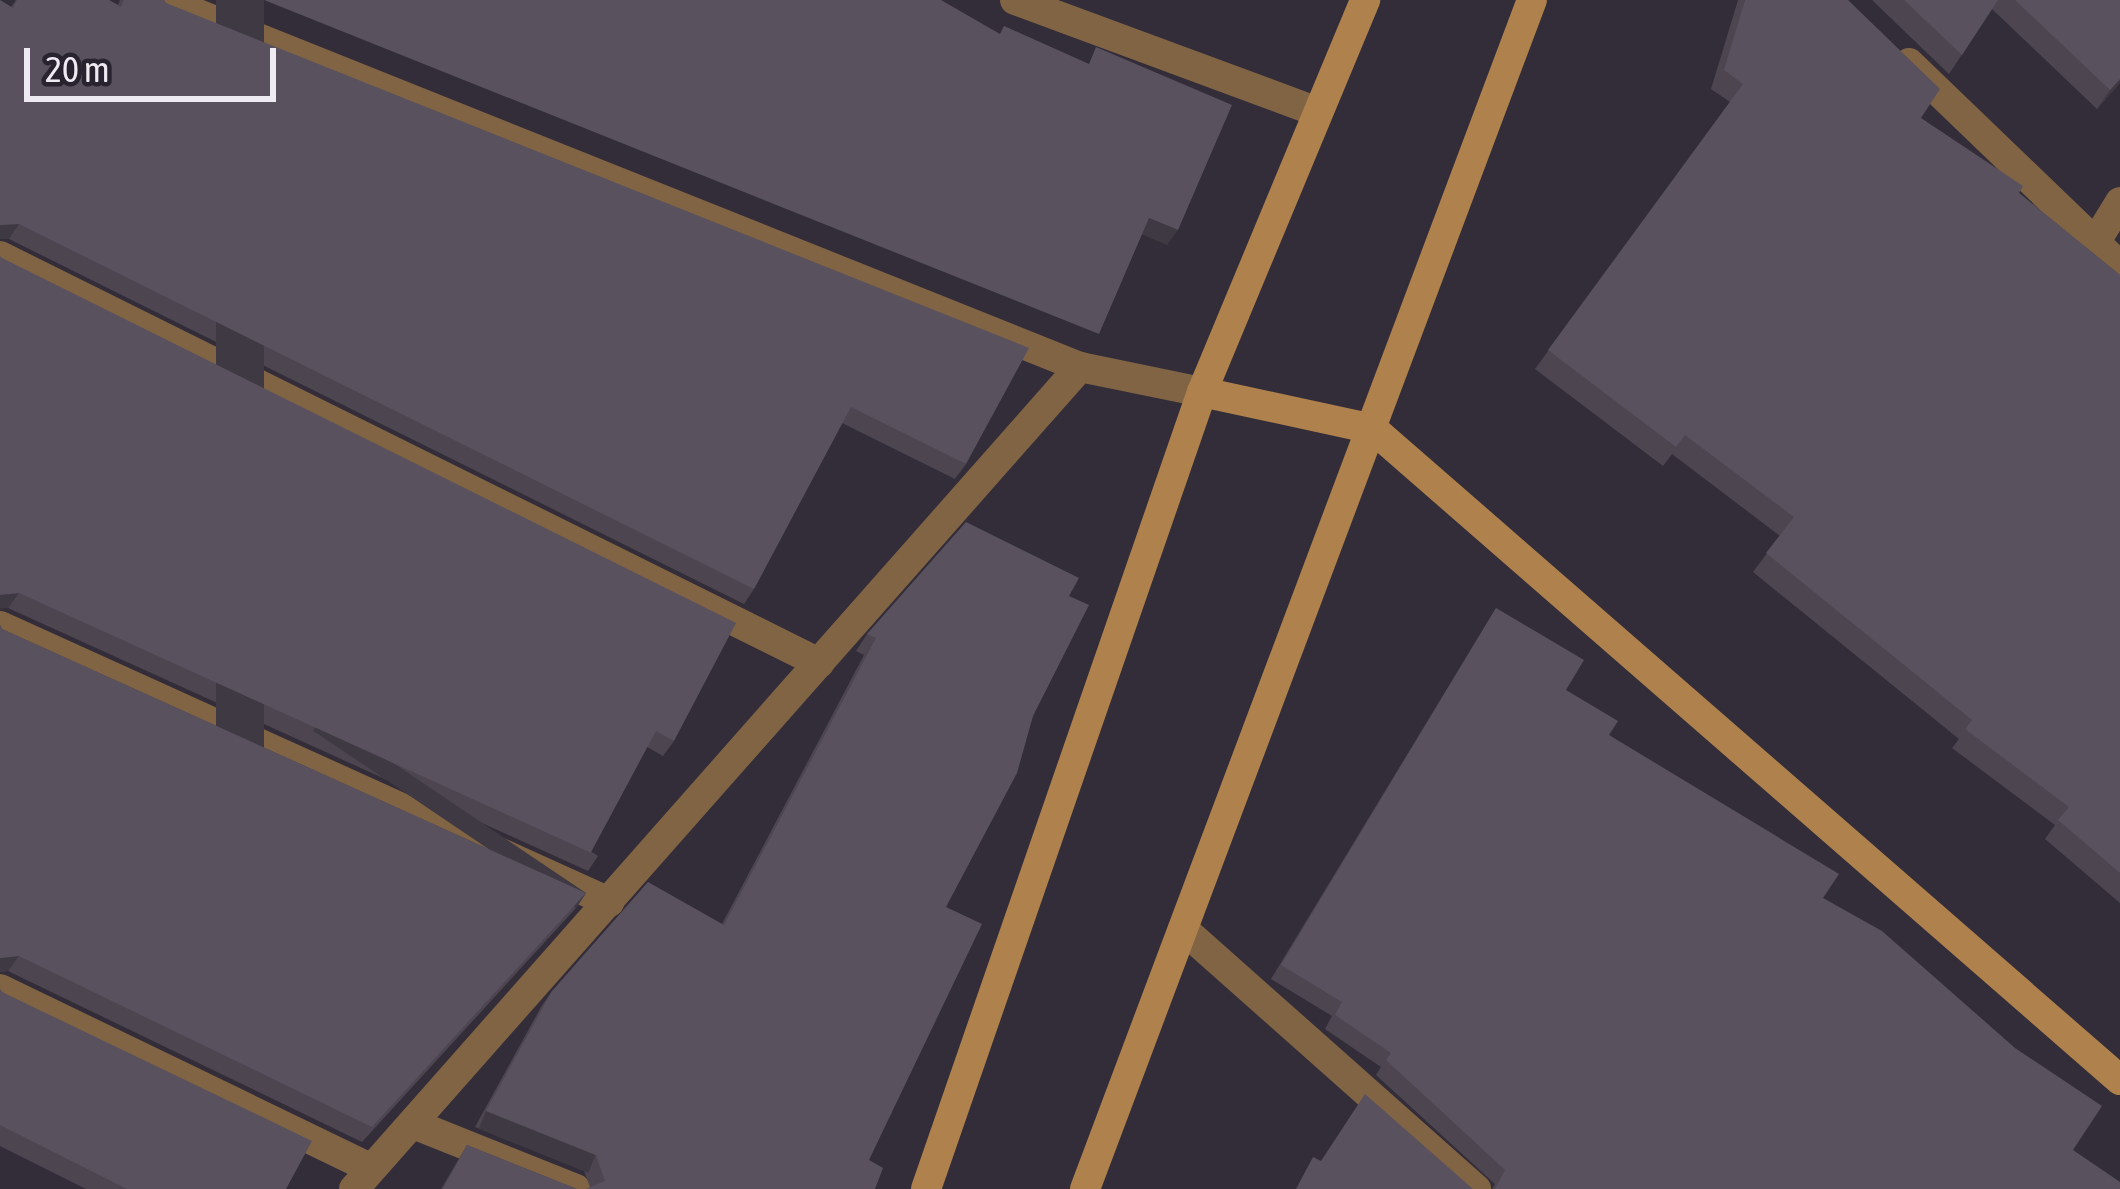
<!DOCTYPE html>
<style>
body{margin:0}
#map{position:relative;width:2120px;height:1189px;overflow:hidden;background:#332d39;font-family:"Asap Condensed",sans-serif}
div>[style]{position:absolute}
.street>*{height:30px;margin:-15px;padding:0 15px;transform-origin:15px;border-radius:15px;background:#816444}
.secondary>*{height:30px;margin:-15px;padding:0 15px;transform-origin:15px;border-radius:15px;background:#af814c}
.wall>*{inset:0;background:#4d4651}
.shaded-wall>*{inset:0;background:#3e3942;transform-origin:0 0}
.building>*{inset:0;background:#59515e}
span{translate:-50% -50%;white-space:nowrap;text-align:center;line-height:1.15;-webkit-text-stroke:9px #29232f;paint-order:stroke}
.scale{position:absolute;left:24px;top:48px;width:252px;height:54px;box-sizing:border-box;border:6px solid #efebf3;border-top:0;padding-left:15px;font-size:36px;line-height:42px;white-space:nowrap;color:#efebf3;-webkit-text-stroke:9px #29232f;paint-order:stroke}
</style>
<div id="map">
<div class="street">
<div style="left:163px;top:0;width:988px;rotate:21.81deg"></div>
<div style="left:1015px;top:0;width:322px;rotate:20.3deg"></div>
<div style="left:1909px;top:63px;width:293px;rotate:43.9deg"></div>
<div style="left:2095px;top:243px;width:48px;rotate:-58.6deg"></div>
<div style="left:0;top:256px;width:915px;rotate:26.42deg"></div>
<div style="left:0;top:626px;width:669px;rotate:24.38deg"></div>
<div style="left:1183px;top:929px;width:392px;rotate:41.6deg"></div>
<div style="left:0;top:989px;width:411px;rotate:25.8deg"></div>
<div style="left:416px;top:1125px;width:172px;rotate:21.8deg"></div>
<div style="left:354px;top:1189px;width:1097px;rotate:-48.55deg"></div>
<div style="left:1080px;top:367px;width:125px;rotate:11.6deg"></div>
</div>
<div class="secondary">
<div style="left:1202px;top:392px;width:175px;rotate:12.2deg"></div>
<div style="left:1373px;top:429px;width:991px;rotate:41.07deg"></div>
<div style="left:926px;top:1189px;width:843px;rotate:-70.9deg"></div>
<div style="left:1202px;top:392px;width:425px;rotate:-67.4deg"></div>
<div style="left:1085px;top:1189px;width:1270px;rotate:-69.4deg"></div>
</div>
<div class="wall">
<div style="clip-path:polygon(0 0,11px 7px,16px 0,109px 0,118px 5px,120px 0,164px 0,166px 3px,966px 464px,955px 479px,842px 423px,754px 589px,744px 604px,9px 239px,0 239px)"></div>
<div style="clip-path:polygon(1738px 0,1848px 0,1921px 118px,2019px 193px,2120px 275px,2120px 903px,2045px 839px,2055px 825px,1952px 748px,1959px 739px,1753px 572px,1780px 536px,1672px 454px,1663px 466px,1535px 369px,1730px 102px,1711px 89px)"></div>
<div style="clip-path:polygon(1872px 0,2120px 0,2120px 83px,2097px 109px,1992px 9px,1949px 74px)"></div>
<div style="clip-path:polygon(2px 258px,674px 741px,663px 756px,647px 747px,591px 852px,598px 856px,588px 871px,8px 608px)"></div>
<div style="clip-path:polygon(1069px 596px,1033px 716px,946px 907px,869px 1160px,590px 1187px,584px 1171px,475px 1127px,541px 1007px,552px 991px,722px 924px,864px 655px,856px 651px,867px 634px)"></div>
<div style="clip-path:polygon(1496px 608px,1566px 690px,1609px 735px,1823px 898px,2073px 1150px,2120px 1189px,1492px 1189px,1495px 1184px,1376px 1075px,1381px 1067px,1325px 1029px,1332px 1016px,1271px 979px)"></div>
<div style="clip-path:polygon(0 625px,2px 629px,586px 893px,576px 908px,362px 1142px,8px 971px,0 972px)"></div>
<div style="clip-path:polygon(0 989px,2px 992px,286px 1189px,86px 1189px,0 1146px)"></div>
<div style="clip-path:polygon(467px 1145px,577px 1189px,441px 1189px)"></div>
</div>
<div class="shaded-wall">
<div style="left:216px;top:0;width:48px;height:939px"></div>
<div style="clip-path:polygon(2120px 79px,2120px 83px,2097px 109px,2110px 90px)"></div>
<div style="clip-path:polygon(1149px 218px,1178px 230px,1167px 245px,1138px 233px)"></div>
<div style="clip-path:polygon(19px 224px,9px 239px,0 239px,0 225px)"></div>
<div style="clip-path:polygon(19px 593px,8px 608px,0 609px,0 595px)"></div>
<div style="left:586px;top:893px;width:18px;height:317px;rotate:124deg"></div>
<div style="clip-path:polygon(19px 956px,8px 971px,0 972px,0 958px)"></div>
<div style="left:486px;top:1111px;width:118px;height:19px;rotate:22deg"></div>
</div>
<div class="building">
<div style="clip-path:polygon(0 0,13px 8px,17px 0,109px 0,121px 7px,124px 0,164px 0,166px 3px,1029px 348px,966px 464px,851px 407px,754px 589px,19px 224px,0 225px)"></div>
<div style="clip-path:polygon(264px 0,941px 0,1000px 34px,1004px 26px,1089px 64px,1096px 47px,1232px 105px,1178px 230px,1149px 218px,1099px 334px)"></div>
<div style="clip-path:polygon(1745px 0,1848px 0,1940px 89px,1921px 118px,2023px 186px,2019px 193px,2120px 275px,2120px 873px,2058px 820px,2069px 807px,1965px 729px,1972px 720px,1766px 553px,1794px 517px,1685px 435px,1676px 447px,1548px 350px,1743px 84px,1724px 70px)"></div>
<div style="clip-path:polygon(1904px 0,1998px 0,1962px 55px)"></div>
<div style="clip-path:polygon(2015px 0,2120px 0,2120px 79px,2110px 90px)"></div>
<div style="clip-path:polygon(0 256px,2px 258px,736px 623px,674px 741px,656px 731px,591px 852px,598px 856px,19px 593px,0 595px)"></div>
<div style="clip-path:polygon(966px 522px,1079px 578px,1069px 596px,1089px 605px,1033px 716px,1017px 773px,946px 907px,982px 924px,869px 1160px,883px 1168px,875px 1189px,586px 1189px,605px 1181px,596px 1155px,486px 1111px,552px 991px,648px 882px,724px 925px,876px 638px,867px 634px)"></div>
<div style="clip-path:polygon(1496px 608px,1584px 660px,1566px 690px,1618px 721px,1609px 735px,1839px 874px,1823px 898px,1882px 931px,2015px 1048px,2102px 1106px,2073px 1150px,2120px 1182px,2120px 1189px,1495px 1189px,1505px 1170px,1386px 1060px,1391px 1053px,1335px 1015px,1342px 1002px,1281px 965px)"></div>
<div style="clip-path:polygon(0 625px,2px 629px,586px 893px,372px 1127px,19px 956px,0 958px)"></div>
<div style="clip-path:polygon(0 989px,2px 992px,312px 1141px,286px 1189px,127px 1189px,0 1125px)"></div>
<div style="clip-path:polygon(1365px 1094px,1473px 1189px,1296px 1189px,1313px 1157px,1321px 1161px)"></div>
<div style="clip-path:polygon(467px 1145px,577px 1189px,443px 1189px)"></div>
</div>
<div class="scale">20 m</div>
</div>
